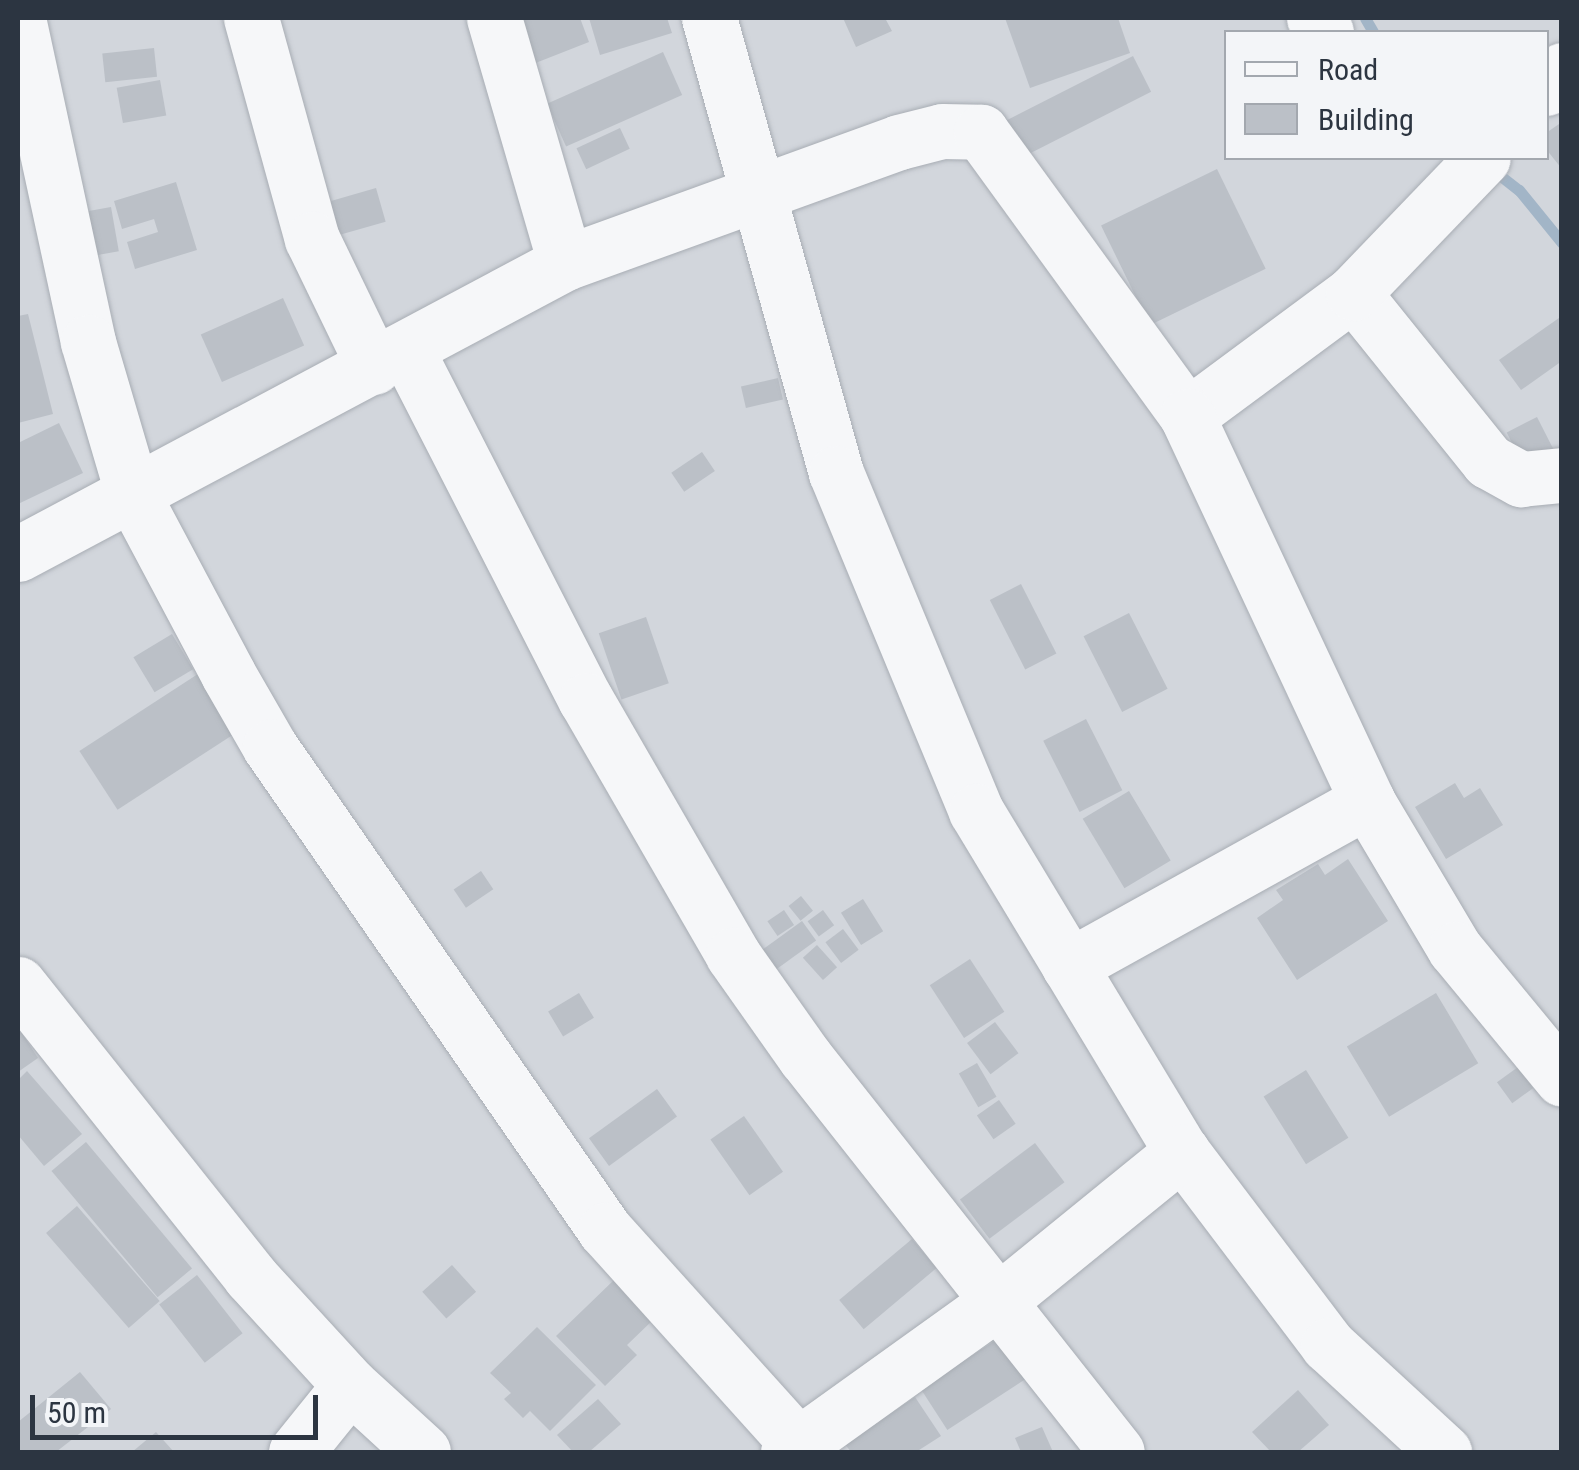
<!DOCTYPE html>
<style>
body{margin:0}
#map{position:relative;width:1579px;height:1470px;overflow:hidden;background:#e3e6ea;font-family:"Roboto Condensed",sans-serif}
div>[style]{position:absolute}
.built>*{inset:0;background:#d2d6dc}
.stream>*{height:11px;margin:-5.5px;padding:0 5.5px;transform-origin:5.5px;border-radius:5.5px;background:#a2b5c7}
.building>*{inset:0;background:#bbc0c7;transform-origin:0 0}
.roads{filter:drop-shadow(0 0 2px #a8adb4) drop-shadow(0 0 2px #a8adb4)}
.minor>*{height:55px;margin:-27.5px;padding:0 27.5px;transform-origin:27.5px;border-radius:27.5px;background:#f6f7f9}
span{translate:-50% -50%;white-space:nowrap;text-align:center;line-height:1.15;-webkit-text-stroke:9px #f3f5f8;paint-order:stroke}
.frame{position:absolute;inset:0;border:20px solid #2c3541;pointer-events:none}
.legend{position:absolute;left:1224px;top:30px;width:325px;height:130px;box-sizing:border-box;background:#f3f5f8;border:2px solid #a3a8af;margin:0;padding:12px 18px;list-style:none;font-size:30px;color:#2c3541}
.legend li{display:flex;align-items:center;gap:20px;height:50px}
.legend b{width:50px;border:2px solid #a3a8af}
.scale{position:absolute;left:30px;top:1395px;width:288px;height:45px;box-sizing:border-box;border:5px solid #2c3541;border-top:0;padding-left:12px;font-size:30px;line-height:35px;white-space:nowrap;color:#2c3541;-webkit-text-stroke:8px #f3f5f8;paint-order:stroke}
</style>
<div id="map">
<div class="built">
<div style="clip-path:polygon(evenodd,18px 18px,1561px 18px,1561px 1452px,18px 1452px,18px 18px,1226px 32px,1546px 32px,1546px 158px,1226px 158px,1226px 32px)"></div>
</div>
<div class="stream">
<div style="left:1365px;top:18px;width:16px;rotate:60deg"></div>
<div style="left:1493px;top:170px;width:33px;rotate:38deg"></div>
<div style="left:1519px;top:190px;width:68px;rotate:50.9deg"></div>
</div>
<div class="building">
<div style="clip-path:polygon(515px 18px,580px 18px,589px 42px,533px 64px)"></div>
<div style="clip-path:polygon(589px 18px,667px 18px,672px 33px,600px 55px)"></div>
<div style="clip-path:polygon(843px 18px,885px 18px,892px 31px,856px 47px)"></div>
<div style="clip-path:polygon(1005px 18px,1118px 18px,1130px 53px,1030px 88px)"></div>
<div style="left:154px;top:48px;width:29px;height:52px;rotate:84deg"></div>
<div style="left:663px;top:52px;width:47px;height:127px;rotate:66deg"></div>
<div style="left:1133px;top:56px;width:40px;height:153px;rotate:63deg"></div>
<div style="left:160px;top:80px;width:36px;height:44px;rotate:80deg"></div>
<div style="clip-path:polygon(1562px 122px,1562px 169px,1546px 149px,1546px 133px)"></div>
<div style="left:620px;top:128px;width:23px;height:48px;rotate:65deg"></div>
<div style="left:1217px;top:169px;width:111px;height:129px;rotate:64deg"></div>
<div style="clip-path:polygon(176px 182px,197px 250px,135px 269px,127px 242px,158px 232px,154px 219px,122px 229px,114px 201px)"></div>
<div style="left:376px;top:188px;width:35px;height:54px;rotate:74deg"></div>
<div style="left:111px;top:207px;width:45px;height:31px;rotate:80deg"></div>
<div style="left:283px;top:298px;width:52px;height:90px;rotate:66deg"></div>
<div style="clip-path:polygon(28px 314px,53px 414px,18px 423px,18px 316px)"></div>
<div style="clip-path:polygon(1559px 318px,1562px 361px,1521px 390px,1499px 360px)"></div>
<div style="left:778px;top:378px;width:22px;height:38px;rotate:77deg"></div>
<div style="left:1537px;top:417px;width:39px;height:34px;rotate:63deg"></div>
<div style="clip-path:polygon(59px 423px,83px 473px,18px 504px,18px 443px)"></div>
<div style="left:702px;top:452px;width:23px;height:37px;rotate:56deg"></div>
<div style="left:1021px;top:584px;width:78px;height:35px;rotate:63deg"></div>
<div style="left:1129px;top:613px;width:85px;height:51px;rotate:63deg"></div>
<div style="left:646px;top:617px;width:70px;height:50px;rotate:71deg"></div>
<div style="left:172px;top:634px;width:41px;height:45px;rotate:59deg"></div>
<div style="left:201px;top:672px;width:70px;height:145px;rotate:57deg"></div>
<div style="left:1086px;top:719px;width:80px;height:48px;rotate:63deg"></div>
<div style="clip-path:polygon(1455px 783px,1464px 798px,1480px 788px,1503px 825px,1446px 859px,1415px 807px)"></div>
<div style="left:1129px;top:791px;width:81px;height:54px;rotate:59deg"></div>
<div style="clip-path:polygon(1348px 859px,1388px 921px,1297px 980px,1257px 918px,1283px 900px,1276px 890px,1318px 864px,1325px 875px)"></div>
<div style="left:481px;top:871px;width:22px;height:33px;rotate:56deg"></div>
<div style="left:801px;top:896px;width:19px;height:16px;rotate:51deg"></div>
<div style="left:863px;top:899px;width:38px;height:26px;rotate:58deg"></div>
<div style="left:784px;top:910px;width:18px;height:20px;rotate:56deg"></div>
<div style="left:823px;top:910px;width:19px;height:19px;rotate:54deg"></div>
<div style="left:802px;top:921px;width:24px;height:58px;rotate:54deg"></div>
<div style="left:843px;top:929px;width:26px;height:22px;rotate:53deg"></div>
<div style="left:817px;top:945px;width:30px;height:19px;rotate:48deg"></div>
<div style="left:970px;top:959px;width:63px;height:48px;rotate:57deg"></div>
<div style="left:579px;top:993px;width:29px;height:36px;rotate:59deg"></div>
<div style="left:1436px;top:993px;width:82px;height:104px;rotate:59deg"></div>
<div style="left:995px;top:1022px;width:39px;height:35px;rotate:53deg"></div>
<div style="clip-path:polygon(18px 1027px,38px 1058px,18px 1072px)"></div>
<div style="left:977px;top:1063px;width:39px;height:21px;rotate:60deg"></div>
<div style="left:1518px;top:1067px;width:26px;height:26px;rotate:54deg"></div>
<div style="left:1306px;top:1070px;width:80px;height:50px;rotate:58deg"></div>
<div style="clip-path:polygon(27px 1071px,82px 1134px,44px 1166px,18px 1135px,18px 1080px)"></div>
<div style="left:657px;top:1089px;width:34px;height:84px;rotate:54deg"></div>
<div style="left:999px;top:1100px;width:29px;height:27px;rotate:55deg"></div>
<div style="left:744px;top:1116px;width:68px;height:41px;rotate:55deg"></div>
<div style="left:86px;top:1142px;width:165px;height:45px;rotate:50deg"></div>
<div style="left:1035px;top:1143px;width:49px;height:94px;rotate:53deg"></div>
<div style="left:77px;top:1206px;width:126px;height:41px;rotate:49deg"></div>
<div style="left:912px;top:1239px;width:38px;height:95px;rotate:50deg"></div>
<div style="left:452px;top:1265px;width:36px;height:40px;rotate:48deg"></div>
<div style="left:197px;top:1275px;width:74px;height:48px;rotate:52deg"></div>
<div style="clip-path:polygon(615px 1279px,654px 1319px,627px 1345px,637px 1355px,605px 1386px,556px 1336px)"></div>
<div style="clip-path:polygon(537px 1327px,596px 1385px,550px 1431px,530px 1411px,523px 1418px,504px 1399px,511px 1393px,490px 1373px)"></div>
<div style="left:1002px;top:1336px;width:49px;height:97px;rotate:57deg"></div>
<div style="clip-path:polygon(80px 1372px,111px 1409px,56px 1452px,18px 1452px,18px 1422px)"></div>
<div style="clip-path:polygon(1298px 1390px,1329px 1425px,1298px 1452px,1271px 1452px,1252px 1432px)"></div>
<div style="clip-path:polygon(915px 1397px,941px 1436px,916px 1452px,851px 1452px,845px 1444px)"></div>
<div style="clip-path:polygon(598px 1399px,621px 1424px,589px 1452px,573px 1452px,557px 1435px)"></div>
<div style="clip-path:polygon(1042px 1427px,1053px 1452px,1021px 1452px,1015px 1438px)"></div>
<div style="clip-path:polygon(156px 1432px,174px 1452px,132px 1452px)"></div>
</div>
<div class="roads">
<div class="minor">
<div style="left:18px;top:18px;width:331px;rotate:77.8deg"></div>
<div style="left:88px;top:342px;width:159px;rotate:73.6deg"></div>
<div style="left:133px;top:495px;width:203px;rotate:62deg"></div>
<div style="left:228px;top:674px;width:84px;rotate:60.1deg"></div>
<div style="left:270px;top:747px;width:588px;rotate:55.26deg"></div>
<div style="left:605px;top:1230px;width:299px;rotate:48deg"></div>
<div style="left:251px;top:18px;width:229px;rotate:74.6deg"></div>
<div style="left:312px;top:239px;width:142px;rotate:64.2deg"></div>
<div style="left:494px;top:18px;width:255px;rotate:73.8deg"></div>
<div style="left:709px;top:18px;width:472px;rotate:74.4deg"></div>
<div style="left:836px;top:473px;width:366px;rotate:67.5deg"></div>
<div style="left:976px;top:811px;width:398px;rotate:58.9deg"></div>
<div style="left:1182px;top:1152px;width:242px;rotate:52.9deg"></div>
<div style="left:1328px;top:1345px;width:158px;rotate:42.7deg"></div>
<div style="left:1314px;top:18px;width:18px;rotate:49deg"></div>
<div style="left:1546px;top:88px;width:24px;rotate:-48deg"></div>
<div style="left:1353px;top:293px;width:216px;rotate:51.2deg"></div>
<div style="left:1488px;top:461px;width:38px;rotate:29deg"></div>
<div style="left:1521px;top:479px;width:41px;rotate:-5.6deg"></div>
<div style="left:406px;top:349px;width:394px;rotate:62.9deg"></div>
<div style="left:586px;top:700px;width:294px;rotate:60deg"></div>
<div style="left:733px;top:955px;width:125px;rotate:54.8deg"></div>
<div style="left:805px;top:1057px;width:503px;rotate:51.7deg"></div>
<div style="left:1187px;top:416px;width:207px;rotate:-36.5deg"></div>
<div style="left:1353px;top:293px;width:187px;rotate:-46.1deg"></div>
<div style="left:18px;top:554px;width:620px;rotate:-28.01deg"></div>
<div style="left:565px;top:263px;width:355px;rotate:-19.9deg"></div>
<div style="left:899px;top:142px;width:44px;rotate:-14.3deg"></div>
<div style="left:942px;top:131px;width:39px;rotate:1deg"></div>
<div style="left:981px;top:132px;width:351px;rotate:54deg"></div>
<div style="left:1187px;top:416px;width:425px;rotate:64.9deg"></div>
<div style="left:1367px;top:801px;width:172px;rotate:59.3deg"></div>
<div style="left:1455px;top:949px;width:168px;rotate:50.5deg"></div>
<div style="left:1069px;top:966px;width:341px;rotate:-29deg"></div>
<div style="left:18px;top:984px;width:373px;rotate:51.5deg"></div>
<div style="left:250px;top:1276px;width:148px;rotate:47.5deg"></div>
<div style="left:350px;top:1385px;width:99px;rotate:42.5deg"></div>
<div style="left:296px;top:1452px;width:86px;rotate:-51.1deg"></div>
<div style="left:788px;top:1452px;width:256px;rotate:-35.6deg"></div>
<div style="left:996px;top:1303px;width:240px;rotate:-39.1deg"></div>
</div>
</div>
<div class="frame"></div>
<ul class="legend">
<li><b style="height:12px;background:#f6f7f9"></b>Road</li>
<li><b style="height:28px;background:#bbc0c7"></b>Building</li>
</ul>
<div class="scale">50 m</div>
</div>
